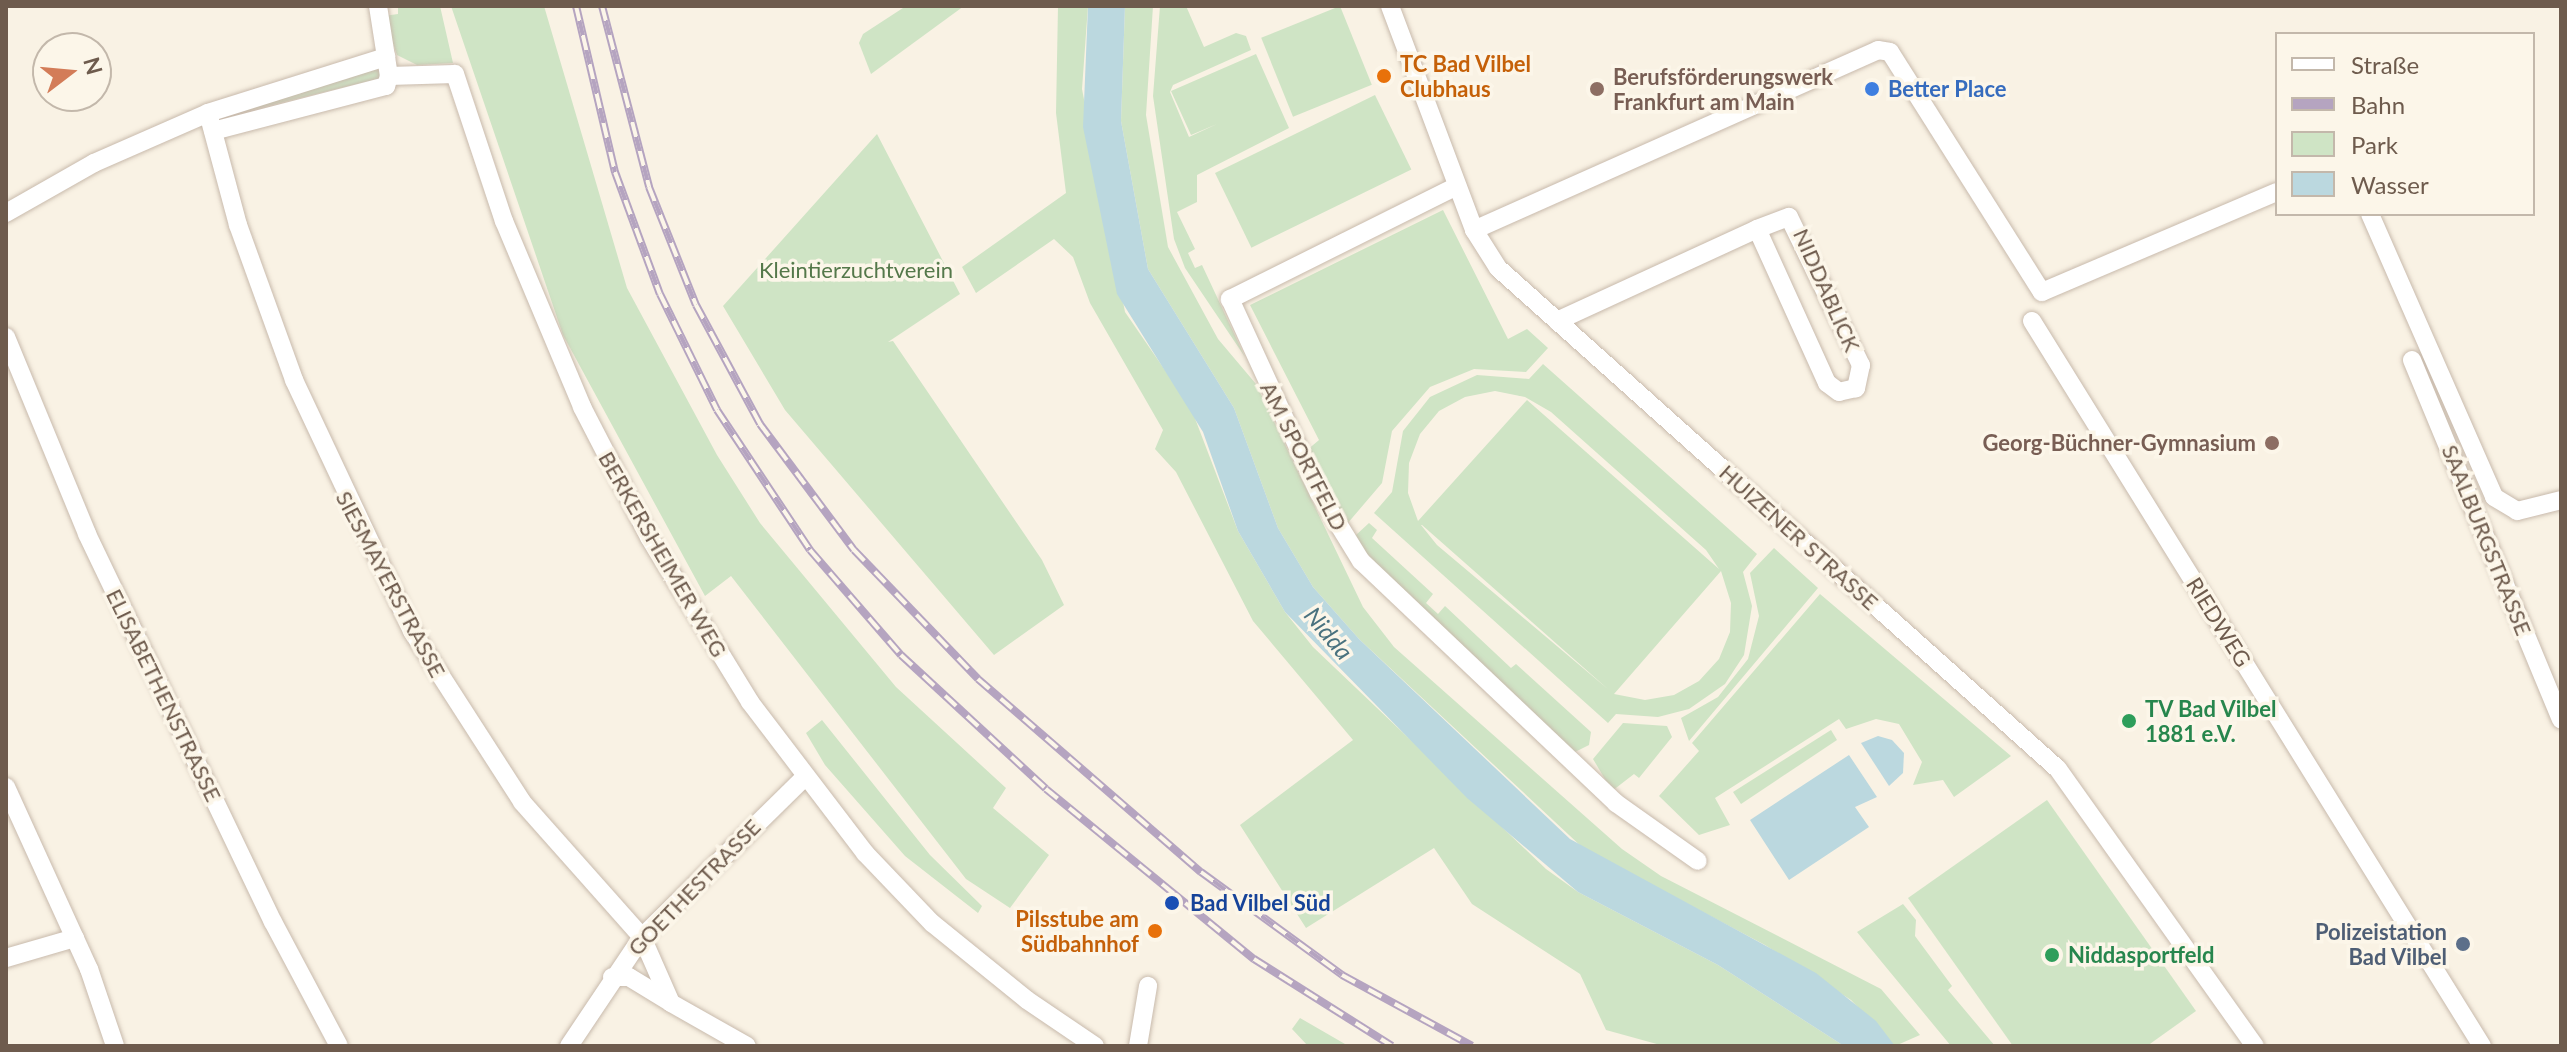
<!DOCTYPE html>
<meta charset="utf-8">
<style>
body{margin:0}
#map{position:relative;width:2567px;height:1052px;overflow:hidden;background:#f9f2e4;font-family:Lato,sans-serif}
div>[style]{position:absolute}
.green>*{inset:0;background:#cfe4c5;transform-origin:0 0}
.water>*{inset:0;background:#bbd8df}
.roads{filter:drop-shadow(0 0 2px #c8baac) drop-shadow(0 0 2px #c8baac)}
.street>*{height:18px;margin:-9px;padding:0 9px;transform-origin:9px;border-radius:9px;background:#fff}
.rail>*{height:8px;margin-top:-4px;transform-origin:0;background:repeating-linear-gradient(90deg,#fcf6e9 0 15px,#b5a4c0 0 30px);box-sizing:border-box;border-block:2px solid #b5a4c0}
.dots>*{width:22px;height:22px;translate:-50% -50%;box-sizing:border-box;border:4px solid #fcf6e9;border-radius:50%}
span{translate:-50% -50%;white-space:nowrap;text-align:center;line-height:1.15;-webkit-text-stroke:7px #fcf6e9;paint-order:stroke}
.food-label{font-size:22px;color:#c56008;font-weight:700}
.left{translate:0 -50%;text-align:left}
.right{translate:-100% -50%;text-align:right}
.education-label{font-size:22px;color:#785e54;font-weight:700}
.shop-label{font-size:22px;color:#366cbe;font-weight:700}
.park-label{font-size:22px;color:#54784a}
.street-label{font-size:22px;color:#6e5b4d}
.leisure-label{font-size:22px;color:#27864d;font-weight:700}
.transit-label{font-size:22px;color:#164399;font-weight:700}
.service-label{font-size:22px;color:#4e5e75;font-weight:700}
.water-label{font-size:24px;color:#4a727f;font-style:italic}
.frame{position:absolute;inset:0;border:8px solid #6e5b4d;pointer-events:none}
.legend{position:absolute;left:2275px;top:32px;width:260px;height:184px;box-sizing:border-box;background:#fcf6e9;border:2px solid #c3b8ab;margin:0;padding:10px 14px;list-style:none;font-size:24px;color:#6e5b4d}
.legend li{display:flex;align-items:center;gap:16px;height:40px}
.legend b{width:40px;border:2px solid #c3b8ab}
.north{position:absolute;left:32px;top:32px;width:80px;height:80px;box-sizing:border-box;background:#fcf6e9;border:2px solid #c3b8ab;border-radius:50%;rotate:74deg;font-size:22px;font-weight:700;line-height:32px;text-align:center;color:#6e5b4d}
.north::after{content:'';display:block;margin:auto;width:28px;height:36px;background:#d37c58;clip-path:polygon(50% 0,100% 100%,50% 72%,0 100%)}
</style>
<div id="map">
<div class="green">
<div style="clip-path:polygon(398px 6px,440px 6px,453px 63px,417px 65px,397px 55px,384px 16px,398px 14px)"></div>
<div style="clip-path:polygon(451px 6px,544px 6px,627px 288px,717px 455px,760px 523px,896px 687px,1006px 788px,993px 808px,1049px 855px,1010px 908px,966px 879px,731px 576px,705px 596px,563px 335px)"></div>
<div style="clip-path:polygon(906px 6px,964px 6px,871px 74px,859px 43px,863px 34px)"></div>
<div style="clip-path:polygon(1058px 6px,1088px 6px,1082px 89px,1125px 312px,1191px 408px,1238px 531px,1285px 612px,1313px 647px,1546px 869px,1578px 892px,1718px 965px,1844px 1046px,1664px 1046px,1606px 1030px,1580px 974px,1472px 904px,1434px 848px,1306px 928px,1240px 825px,1353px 740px,1253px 621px,1176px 472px,1155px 449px,1163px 430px,1090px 303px,1073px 257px,1054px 239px,976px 293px,962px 267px,1066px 193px,1056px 113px)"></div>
<div style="clip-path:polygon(1125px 6px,1153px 6px,1146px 115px,1168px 247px,1218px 339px,1256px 384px,1363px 607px,1394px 647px,1622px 849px,1661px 876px,1881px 989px,1920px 1035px,1895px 1046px,1851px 1000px,1765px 945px,1584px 849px,1359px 639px,1313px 587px,1278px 528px,1234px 408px,1148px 269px,1121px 121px)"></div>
<div style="clip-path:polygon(1160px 6px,1186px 6px,1204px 47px,1236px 33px,1246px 36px,1251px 50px,1173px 85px,1170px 92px,1189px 137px,1217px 124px,1191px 135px,1171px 91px,1256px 54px,1289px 128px,1197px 175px,1197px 202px,1177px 212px,1195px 249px,1188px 253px,1195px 268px,1202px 265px,1245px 357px,1185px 268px,1174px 239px,1153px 96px)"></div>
<div style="left:1340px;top:6px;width:85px;height:85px;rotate:68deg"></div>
<div style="clip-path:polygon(379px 68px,381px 78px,227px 116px)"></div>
<div style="left:1375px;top:95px;width:83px;height:178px;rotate:64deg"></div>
<div style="clip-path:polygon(877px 134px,960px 294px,888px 342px,893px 341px,1042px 560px,1064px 605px,994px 655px,785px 410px,723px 306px)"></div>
<div style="clip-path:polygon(1443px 210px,1508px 339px,1527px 329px,1548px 348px,1526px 372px,1474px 369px,1430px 387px,1392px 431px,1382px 483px,1347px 524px,1306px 451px,1319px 440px,1250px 305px)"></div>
<div style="clip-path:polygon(evenodd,1543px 364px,1757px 554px,1743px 572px,1752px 606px,1744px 655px,1725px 684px,1689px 709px,1658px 717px,1616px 714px,1608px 723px,1374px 513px,1392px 492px,1403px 431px,1430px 397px,1477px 375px,1529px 379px,1543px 364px,1495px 391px,1525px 397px,1551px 412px,1706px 550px,1719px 569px,1527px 400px,1418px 521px,1408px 493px,1409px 463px,1420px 434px,1439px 411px,1465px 397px,1495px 391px,1543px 364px,1421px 525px,1422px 525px,1609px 690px,1437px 545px,1421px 525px,1543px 364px,1721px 571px,1731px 603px,1730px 632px,1719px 659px,1699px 681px,1674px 695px,1645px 700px,1614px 694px,1721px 571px)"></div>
<div style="clip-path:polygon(1369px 523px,1377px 530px,1372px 538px,1433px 594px,1426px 603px,1438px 614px,1445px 606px,1511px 668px,1516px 664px,1591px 732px,1589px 745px,1571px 754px,1363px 553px,1356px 535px)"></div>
<div style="clip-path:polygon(1774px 548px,1818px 588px,1689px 741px,1681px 718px,1718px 697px,1748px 659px,1759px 616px,1750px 573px)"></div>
<div style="clip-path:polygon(1820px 594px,2011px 756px,1954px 797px,1943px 780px,1913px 785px,1922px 762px,1899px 724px,1876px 719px,1846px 729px,1839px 719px,1715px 798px,1730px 825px,1699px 835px,1659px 796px,1699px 751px,1692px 743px)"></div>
<div style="clip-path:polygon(822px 720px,930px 855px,982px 906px,978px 913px,905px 856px,825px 765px,806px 733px)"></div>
<div style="clip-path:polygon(1623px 723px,1667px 726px,1672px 737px,1639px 778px,1634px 774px,1612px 791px,1593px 759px)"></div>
<div style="clip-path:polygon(1831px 730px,1837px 740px,1741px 804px,1733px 792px)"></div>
<div style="clip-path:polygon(2047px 800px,2196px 1011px,2147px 1046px,2013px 1046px,1908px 898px)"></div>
<div style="clip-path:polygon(1903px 904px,1916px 920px,1915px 936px,1952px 986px,1948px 990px,1995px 1046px,1951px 1046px,1857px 932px)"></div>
<div style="clip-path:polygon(1300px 1018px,1345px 1044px,1349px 1046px,1308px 1046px,1292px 1029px)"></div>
</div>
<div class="water">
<div style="clip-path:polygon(1088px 6px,1125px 6px,1121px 121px,1148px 269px,1234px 408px,1278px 528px,1313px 587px,1359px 639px,1570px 839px,1816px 973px,1876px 1021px,1895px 1046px,1844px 1046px,1718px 965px,1578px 892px,1467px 798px,1285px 612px,1238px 531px,1203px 432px,1117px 294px,1083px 127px)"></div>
<div style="clip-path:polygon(1878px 736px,1892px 740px,1904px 753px,1903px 773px,1889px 786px,1861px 743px)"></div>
<div style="clip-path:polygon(1849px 755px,1877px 797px,1855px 807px,1869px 827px,1789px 880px,1750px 820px)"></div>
</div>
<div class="roads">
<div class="street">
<div style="left:378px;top:6px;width:71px;rotate:81.1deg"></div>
<div style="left:389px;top:76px;width:66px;rotate:-1.7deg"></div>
<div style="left:455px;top:74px;width:155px;rotate:71.6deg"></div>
<div style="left:504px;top:221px;width:202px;rotate:67.2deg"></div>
<div style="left:582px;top:407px;width:146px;rotate:62.7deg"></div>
<div style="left:649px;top:537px;width:193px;rotate:58.5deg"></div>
<div style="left:750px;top:702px;width:190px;rotate:52.7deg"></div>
<div style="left:865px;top:853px;width:97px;rotate:46.3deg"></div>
<div style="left:932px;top:923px;width:122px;rotate:39deg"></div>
<div style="left:1027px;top:1000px;width:82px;rotate:34.1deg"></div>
<div style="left:1390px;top:6px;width:239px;rotate:69.4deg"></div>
<div style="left:1474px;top:230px;width:45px;rotate:57.7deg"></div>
<div style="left:1498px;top:268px;width:751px;rotate:41.82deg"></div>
<div style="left:2058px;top:769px;width:340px;rotate:54.6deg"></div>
<div style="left:208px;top:113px;width:116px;rotate:75deg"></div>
<div style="left:238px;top:225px;width:165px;rotate:70.1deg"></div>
<div style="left:294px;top:380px;width:277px;rotate:64.8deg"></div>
<div style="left:412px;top:631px;width:203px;rotate:57.2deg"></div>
<div style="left:522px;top:802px;width:181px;rotate:48.4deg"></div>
<div style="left:642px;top:937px;width:72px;rotate:66.3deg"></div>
<div style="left:671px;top:1003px;width:87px;rotate:29.5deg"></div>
<div style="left:213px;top:131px;width:179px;rotate:-14.6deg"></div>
<div style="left:386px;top:86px;width:10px;rotate:-73deg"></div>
<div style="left:1457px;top:186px;width:254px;rotate:153.5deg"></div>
<div style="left:1230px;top:299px;width:213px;rotate:65.4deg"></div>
<div style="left:1319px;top:493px;width:80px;rotate:58.3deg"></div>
<div style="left:1361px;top:561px;width:352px;rotate:43.5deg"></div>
<div style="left:1616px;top:803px;width:100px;rotate:35.3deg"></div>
<div style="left:6px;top:213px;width:101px;rotate:-29.6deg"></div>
<div style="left:94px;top:163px;width:124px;rotate:-23.7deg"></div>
<div style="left:208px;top:113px;width:187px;rotate:-17.5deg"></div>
<div style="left:2370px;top:214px;width:309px;rotate:66.3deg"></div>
<div style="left:2494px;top:497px;width:27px;rotate:31deg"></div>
<div style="left:2517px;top:511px;width:45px;rotate:-14deg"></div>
<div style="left:1474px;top:230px;width:442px;rotate:-24deg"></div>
<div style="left:1878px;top:50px;width:12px;rotate:9deg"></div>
<div style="left:1890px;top:52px;width:284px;rotate:57.7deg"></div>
<div style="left:2042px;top:292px;width:255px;rotate:-23.1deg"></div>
<div style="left:1557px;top:321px;width:220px;rotate:-24.7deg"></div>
<div style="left:1757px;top:229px;width:34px;rotate:-21deg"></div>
<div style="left:1789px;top:217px;width:165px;rotate:64.1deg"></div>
<div style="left:1861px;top:365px;width:24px;rotate:102deg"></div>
<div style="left:1856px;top:388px;width:17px;rotate:167deg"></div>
<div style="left:1839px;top:392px;width:15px;rotate:-143deg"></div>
<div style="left:1827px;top:383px;width:169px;rotate:-114.4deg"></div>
<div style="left:2032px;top:321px;width:853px;rotate:58.17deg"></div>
<div style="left:6px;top:337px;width:213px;rotate:67.6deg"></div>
<div style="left:87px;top:534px;width:430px;rotate:64.4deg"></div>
<div style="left:273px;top:922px;width:140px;rotate:62deg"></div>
<div style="left:2412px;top:360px;width:389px;rotate:67.5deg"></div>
<div style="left:6px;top:787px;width:200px;rotate:65.5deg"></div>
<div style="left:89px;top:969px;width:81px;rotate:71.3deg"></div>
<div style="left:6px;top:958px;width:72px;rotate:-16.2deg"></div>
<div style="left:612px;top:977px;width:17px"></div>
<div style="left:629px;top:977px;width:48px;rotate:31.4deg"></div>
<div style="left:569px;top:1046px;width:131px;rotate:-56.2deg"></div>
<div style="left:642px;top:937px;width:227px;rotate:-44.5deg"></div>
<div style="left:1138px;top:1046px;width:61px;rotate:-80.5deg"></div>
</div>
</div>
<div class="rail">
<div style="left:576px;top:6px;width:171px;rotate:76.8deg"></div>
<div style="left:615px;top:172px;width:130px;rotate:69.8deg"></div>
<div style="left:660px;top:294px;width:129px;rotate:63.8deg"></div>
<div style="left:717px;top:410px;width:168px;rotate:56.4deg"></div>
<div style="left:810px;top:550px;width:139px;rotate:49.1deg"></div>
<div style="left:901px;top:655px;width:197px;rotate:42.7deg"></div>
<div style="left:1046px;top:789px;width:269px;rotate:39.3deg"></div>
<div style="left:1254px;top:959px;width:163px;rotate:32.2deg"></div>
<div style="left:602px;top:6px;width:187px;rotate:75.4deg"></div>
<div style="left:649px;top:187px;width:127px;rotate:68.3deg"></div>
<div style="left:696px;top:305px;width:135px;rotate:61.7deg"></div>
<div style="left:760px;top:424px;width:157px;rotate:53.3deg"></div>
<div style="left:854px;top:550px;width:179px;rotate:46.1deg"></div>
<div style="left:978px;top:679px;width:295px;rotate:40.9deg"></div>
<div style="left:1201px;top:872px;width:175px;rotate:36.1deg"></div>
<div style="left:1342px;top:975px;width:148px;rotate:28.6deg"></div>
</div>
<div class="dots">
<div style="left:1384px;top:76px;background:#e8710a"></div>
<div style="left:1597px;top:89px;background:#8d6e63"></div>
<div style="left:1872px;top:89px;background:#3f7fe0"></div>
<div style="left:2272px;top:443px;background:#8d6e63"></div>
<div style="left:2129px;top:721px;background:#2e9e5b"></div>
<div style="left:1172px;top:903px;background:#1a4fb4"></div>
<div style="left:1155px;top:931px;background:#e8710a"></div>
<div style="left:2463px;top:944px;background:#5c6f8a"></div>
<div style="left:2052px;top:955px;background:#2e9e5b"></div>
</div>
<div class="food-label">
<span class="left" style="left:1400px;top:76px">TC Bad Vilbel<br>Clubhaus</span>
<span class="right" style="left:1139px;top:931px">Pilsstube am<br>Südbahnhof</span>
</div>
<div class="education-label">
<span class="left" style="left:1613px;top:89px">Berufsförderungswerk<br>Frankfurt am Main</span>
<span class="right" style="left:2256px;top:443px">Georg-Büchner-Gymnasium</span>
</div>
<div class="shop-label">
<span class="left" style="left:1888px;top:89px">Better Place</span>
</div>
<div class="park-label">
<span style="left:856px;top:270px">Kleintierzuchtverein</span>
</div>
<div class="street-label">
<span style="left:1827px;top:290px;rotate:66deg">NIDDABLICK</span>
<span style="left:1304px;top:456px;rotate:63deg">AM SPORTFELD</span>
<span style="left:1799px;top:537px;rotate:42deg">HUIZENER STRASSE</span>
<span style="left:2487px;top:540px;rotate:68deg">SAALBURGSTRASSE</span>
<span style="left:663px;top:554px;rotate:60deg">BERKERSHEIMER WEG</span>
<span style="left:391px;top:584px;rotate:62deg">SIESMAYERSTRASSE</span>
<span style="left:2219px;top:622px;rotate:58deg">RIEDWEG</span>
<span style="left:164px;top:695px;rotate:64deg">ELISABETHENSTRASSE</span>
<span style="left:694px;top:887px;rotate:-46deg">GOETHESTRASSE</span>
</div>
<div class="leisure-label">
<span class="left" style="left:2145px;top:721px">TV Bad Vilbel<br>1881 e.V.</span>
<span class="left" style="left:2068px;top:955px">Niddasportfeld</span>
</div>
<div class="transit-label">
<span class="left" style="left:1190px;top:903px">Bad Vilbel Süd</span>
</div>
<div class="service-label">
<span class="right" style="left:2447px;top:944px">Polizeistation<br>Bad Vilbel</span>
</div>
<div class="water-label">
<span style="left:1329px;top:633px;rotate:50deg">Nidda</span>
</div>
<div class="frame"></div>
<ul class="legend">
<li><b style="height:10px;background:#fff"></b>Straße</li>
<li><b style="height:10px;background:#b5a4c0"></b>Bahn</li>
<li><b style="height:22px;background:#cfe4c5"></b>Park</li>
<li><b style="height:22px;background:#bbd8df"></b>Wasser</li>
</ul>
<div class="north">N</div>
</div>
